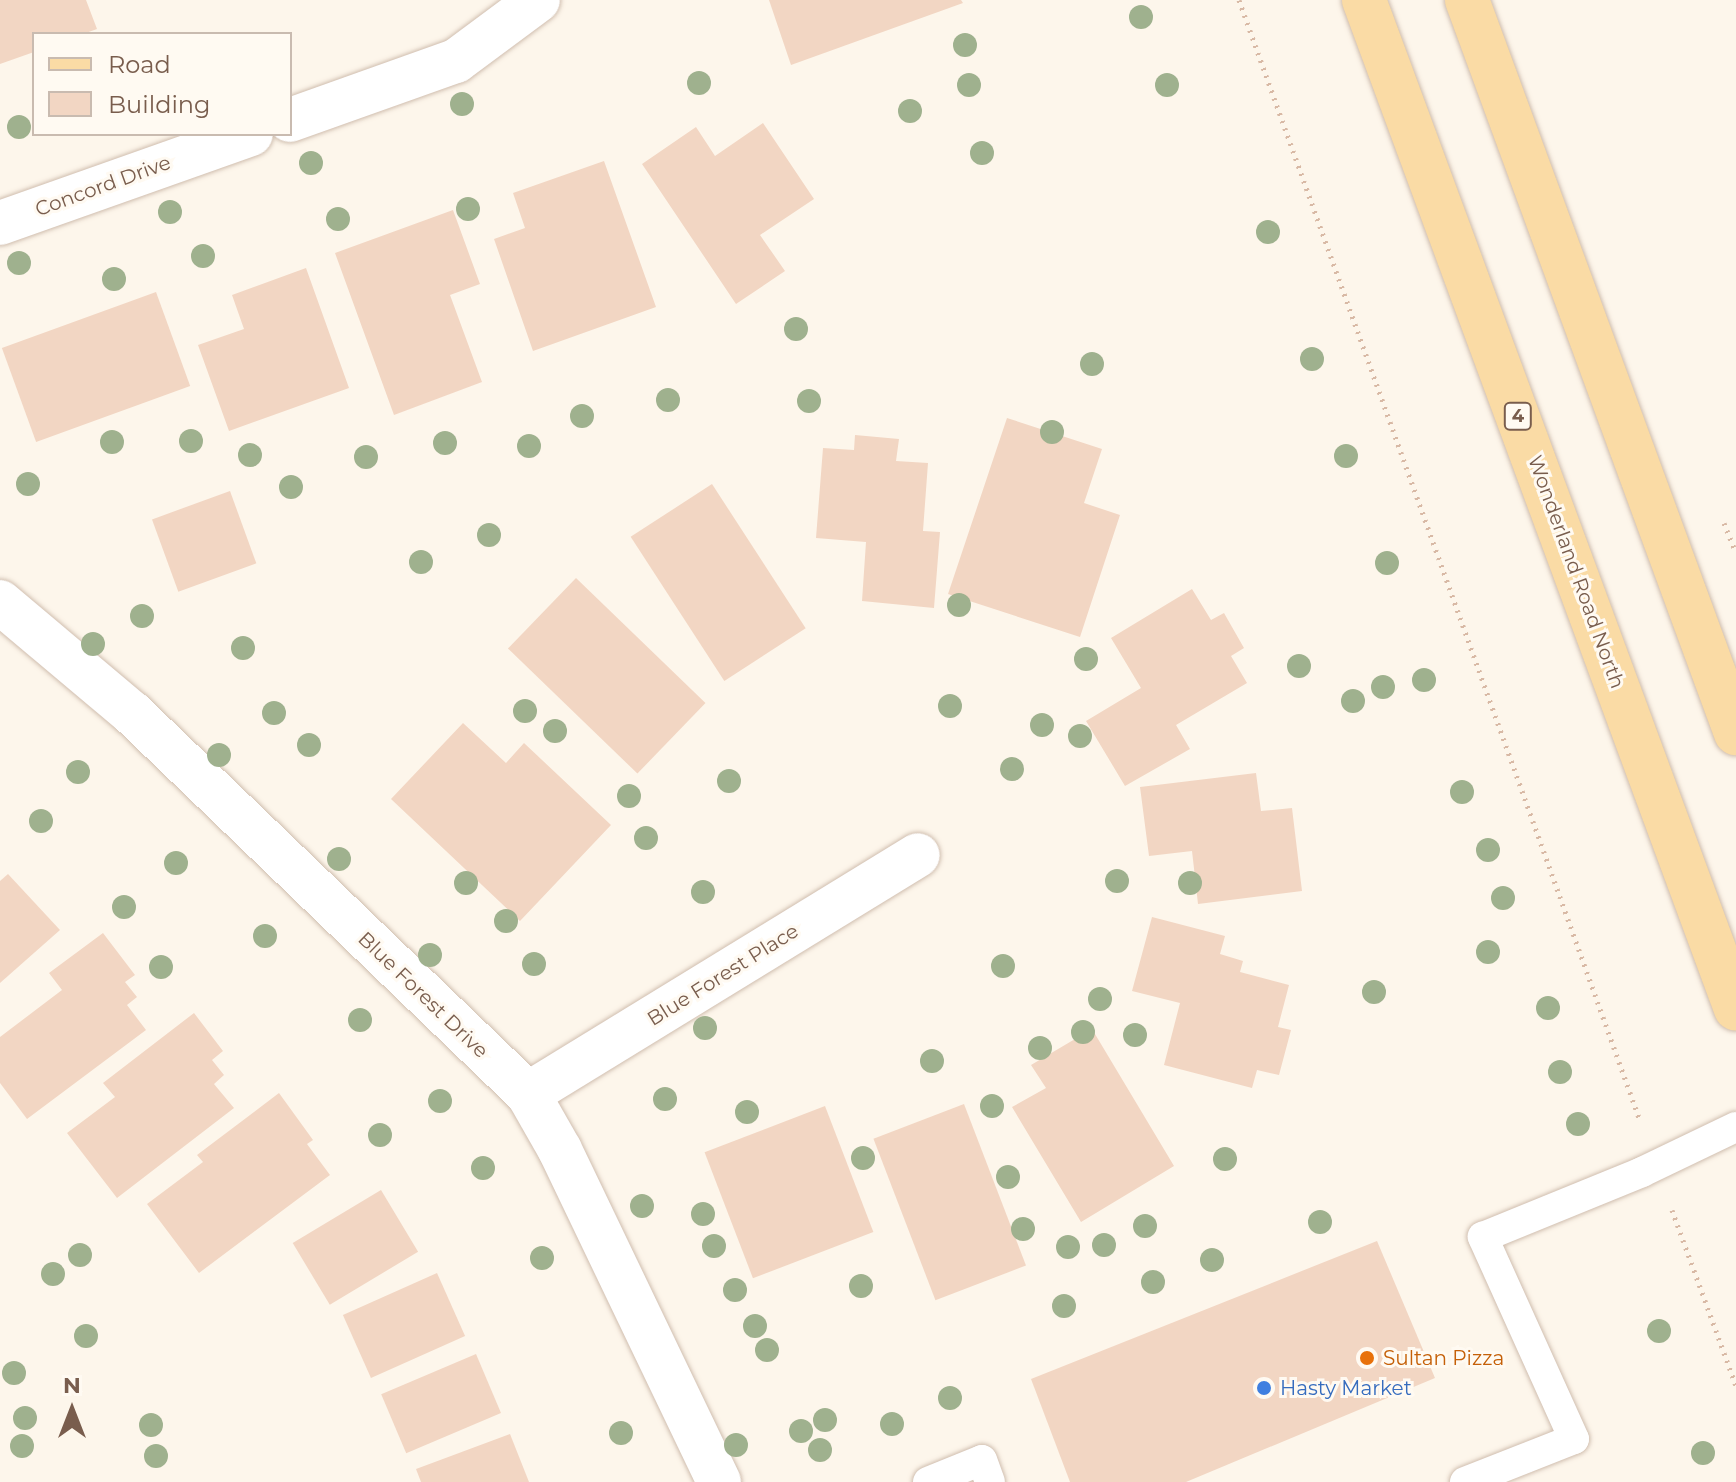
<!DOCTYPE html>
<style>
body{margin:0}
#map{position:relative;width:1736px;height:1482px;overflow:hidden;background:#fdf6eb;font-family:Montserrat,sans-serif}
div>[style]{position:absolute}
.building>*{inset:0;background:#f2d6c3;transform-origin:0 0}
.path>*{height:5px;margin-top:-2.5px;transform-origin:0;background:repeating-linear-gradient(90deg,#d8b9a5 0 2px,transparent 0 8px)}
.roads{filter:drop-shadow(0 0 2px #d0beaf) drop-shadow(0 0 2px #d0beaf)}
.service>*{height:30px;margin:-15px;padding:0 15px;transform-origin:15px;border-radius:15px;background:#fff}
.minor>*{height:44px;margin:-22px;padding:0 22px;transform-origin:22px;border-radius:22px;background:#fff}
.primary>*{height:44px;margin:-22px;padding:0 22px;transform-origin:22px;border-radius:22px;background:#fadba5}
.trees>*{width:24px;height:24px;margin:-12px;border-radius:50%;background:#9fb18e}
.dots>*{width:22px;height:22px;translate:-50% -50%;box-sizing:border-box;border:4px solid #fffaf2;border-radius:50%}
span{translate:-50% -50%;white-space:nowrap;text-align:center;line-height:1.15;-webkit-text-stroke:6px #fffaf2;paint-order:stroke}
.shield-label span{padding:2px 6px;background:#fffaf2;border:2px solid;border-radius:6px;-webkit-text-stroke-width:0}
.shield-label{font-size:18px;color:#795d4d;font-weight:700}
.street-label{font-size:20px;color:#795d4d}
.food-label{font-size:20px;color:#c56008}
.left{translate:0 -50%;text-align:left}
.shop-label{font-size:20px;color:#366cbe}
.legend{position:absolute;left:32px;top:32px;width:260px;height:104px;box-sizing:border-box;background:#fffaf2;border:2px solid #c9bbb0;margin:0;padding:10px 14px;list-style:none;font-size:24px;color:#795d4d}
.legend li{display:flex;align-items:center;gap:16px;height:40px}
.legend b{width:40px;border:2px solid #c9bbb0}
.north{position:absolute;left:32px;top:1370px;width:80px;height:80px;-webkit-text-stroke:6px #fffaf2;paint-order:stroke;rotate:0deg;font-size:22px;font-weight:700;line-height:32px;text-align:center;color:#795d4d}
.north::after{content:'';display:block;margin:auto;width:28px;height:36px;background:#795d4d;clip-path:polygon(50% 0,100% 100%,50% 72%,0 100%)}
</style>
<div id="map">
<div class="building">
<div style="clip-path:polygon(0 0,86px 0,97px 29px,83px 34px,34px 34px,34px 52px,0 64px)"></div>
<div style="clip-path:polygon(769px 0,961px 0,963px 3px,791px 65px)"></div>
<div style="clip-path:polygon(763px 123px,814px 199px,760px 235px,785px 271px,736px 304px,642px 164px,696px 127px,715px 156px)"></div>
<div style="clip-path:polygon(604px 161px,656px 307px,533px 351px,494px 239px,525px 228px,513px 193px)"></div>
<div style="clip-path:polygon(453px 210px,480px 284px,450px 295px,482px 382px,394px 415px,335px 253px)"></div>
<div style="clip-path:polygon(306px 268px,349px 388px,229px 431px,198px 345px,244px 329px,232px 295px)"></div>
<div style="left:156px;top:292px;width:100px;height:164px;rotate:70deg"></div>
<div style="clip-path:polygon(1007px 418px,1102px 449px,1084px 503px,1120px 515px,1080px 637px,948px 594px)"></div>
<div style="clip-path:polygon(855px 435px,899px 439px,896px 461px,928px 463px,923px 531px,940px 532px,934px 608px,862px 601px,866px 542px,816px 538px,823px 448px,854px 450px)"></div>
<div style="left:712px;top:484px;width:172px;height:97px;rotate:57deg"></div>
<div style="left:230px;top:491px;width:77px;height:83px;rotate:70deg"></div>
<div style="left:576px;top:578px;width:180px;height:98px;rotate:44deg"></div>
<div style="clip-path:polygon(1192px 589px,1211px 620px,1224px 613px,1244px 648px,1231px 656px,1247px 683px,1176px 725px,1190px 749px,1125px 786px,1086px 721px,1141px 688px,1111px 638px)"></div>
<div style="clip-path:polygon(463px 723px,506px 763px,524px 743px,611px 825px,520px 921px,391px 799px)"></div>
<div style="clip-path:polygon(1256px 773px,1261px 811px,1292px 808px,1302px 891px,1198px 904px,1192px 851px,1149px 856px,1140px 787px)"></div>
<div style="clip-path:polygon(8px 874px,60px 930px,0 983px,0 881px)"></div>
<div style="clip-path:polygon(1152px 917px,1225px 936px,1220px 954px,1243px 961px,1240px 972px,1289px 985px,1278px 1027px,1291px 1030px,1279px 1075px,1257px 1070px,1252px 1088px,1164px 1065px,1180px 1003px,1132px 991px)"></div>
<div style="clip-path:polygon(103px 933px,135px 975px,125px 982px,137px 997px,127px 1005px,146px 1030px,27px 1119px,0 1083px,0 1037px,62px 990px,49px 973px)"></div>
<div style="clip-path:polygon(194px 1013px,223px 1051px,212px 1060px,224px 1075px,214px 1084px,234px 1108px,117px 1198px,67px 1133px,115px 1097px,103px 1083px)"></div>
<div style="clip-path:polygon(1092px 1029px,1174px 1166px,1081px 1222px,1012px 1107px,1046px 1088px,1031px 1065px)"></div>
<div style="clip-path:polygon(279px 1093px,313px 1140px,307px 1144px,330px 1175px,199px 1273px,147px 1204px,203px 1162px,197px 1155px)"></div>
<div style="left:964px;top:1104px;width:173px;height:97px;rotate:69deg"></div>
<div style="left:825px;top:1106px;width:135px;height:129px;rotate:69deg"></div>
<div style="left:381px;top:1190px;width:72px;height:103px;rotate:59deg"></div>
<div style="clip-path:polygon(1377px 1241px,1435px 1378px,1186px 1482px,1070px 1482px,1031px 1379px)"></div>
<div style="left:437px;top:1273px;width:69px;height:103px;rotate:66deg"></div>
<div style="left:476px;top:1354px;width:64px;height:103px;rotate:67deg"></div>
<div style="clip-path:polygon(510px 1434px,529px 1482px,421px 1482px,416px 1469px)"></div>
</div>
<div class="path">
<div style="left:1239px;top:0;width:1187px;rotate:70.31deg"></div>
<div style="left:1724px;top:523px;width:31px;rotate:68deg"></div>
<div style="left:1672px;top:1210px;width:187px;rotate:70deg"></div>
</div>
<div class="roads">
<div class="service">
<div style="left:928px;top:1482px;width:58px;rotate:-22.2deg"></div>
<div style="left:982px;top:1460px;width:23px;rotate:70deg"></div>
<div style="left:1465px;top:1482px;width:117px;rotate:-21.5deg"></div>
<div style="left:1574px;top:1439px;width:222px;rotate:-114.3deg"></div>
<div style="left:1483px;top:1237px;width:172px;rotate:-22.2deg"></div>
<div style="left:1642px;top:1172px;width:104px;rotate:-25.6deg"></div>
</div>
<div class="minor">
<div style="left:290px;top:120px;width:176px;rotate:-19.6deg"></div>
<div style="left:456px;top:61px;width:102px;rotate:-36.6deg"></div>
<div style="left:0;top:223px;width:266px;rotate:-19.5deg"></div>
<div style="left:0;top:602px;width:172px;rotate:40.1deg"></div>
<div style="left:132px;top:713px;width:550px;rotate:43.89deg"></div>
<div style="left:528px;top:1094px;width:64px;rotate:60.3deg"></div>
<div style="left:560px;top:1150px;width:368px;rotate:64.4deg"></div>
<div style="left:528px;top:1094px;width:457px;rotate:-31.5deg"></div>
</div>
<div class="primary">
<div style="left:1364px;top:0;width:1075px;rotate:69.76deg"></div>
<div style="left:1467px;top:0;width:781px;rotate:69.85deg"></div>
</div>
</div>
<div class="trees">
<div style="left:1141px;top:17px"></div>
<div style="left:965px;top:45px"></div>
<div style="left:699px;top:83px"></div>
<div style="left:969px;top:85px"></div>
<div style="left:1167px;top:85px"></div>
<div style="left:462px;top:104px"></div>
<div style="left:910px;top:111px"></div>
<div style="left:19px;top:127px"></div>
<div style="left:982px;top:153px"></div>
<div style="left:311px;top:163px"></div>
<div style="left:468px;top:209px"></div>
<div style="left:170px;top:212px"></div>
<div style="left:338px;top:219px"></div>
<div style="left:1268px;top:232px"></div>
<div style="left:203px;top:256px"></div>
<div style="left:19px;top:263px"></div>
<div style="left:114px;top:279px"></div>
<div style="left:796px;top:329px"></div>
<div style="left:1312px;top:359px"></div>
<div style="left:1092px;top:364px"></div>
<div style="left:668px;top:400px"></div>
<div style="left:809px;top:401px"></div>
<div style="left:582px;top:416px"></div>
<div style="left:1052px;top:432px"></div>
<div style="left:191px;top:441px"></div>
<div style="left:112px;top:442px"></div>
<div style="left:445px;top:443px"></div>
<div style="left:529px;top:446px"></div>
<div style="left:250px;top:455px"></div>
<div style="left:1346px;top:456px"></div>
<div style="left:366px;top:457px"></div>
<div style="left:28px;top:484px"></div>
<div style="left:291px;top:487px"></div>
<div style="left:489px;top:535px"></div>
<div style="left:421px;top:562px"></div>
<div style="left:1387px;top:563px"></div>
<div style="left:959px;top:605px"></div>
<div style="left:142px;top:616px"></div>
<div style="left:93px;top:644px"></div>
<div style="left:243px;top:648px"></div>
<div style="left:1086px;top:659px"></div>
<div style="left:1299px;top:666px"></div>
<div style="left:1424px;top:680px"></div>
<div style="left:1383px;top:687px"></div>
<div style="left:1353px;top:701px"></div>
<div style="left:950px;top:706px"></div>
<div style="left:525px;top:711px"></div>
<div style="left:274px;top:713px"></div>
<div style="left:1042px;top:725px"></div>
<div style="left:555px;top:731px"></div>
<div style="left:1080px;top:736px"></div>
<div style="left:309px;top:745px"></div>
<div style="left:219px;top:755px"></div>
<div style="left:1012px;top:769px"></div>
<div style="left:78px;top:772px"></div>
<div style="left:729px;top:781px"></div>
<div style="left:1462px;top:792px"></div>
<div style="left:629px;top:796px"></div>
<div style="left:41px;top:821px"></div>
<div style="left:646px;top:838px"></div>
<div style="left:1488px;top:850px"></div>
<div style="left:339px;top:859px"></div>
<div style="left:176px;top:863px"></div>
<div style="left:1117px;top:881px"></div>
<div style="left:466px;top:883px"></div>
<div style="left:1190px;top:883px"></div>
<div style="left:703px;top:892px"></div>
<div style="left:1503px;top:898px"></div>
<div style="left:124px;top:907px"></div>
<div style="left:506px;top:921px"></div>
<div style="left:265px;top:936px"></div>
<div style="left:1488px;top:952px"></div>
<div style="left:430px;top:955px"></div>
<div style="left:534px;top:964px"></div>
<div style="left:1003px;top:966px"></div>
<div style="left:161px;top:967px"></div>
<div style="left:1374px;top:992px"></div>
<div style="left:1100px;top:999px"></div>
<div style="left:1548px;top:1008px"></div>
<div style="left:360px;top:1020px"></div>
<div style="left:705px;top:1028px"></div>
<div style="left:1083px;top:1032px"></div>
<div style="left:1135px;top:1035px"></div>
<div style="left:1040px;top:1048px"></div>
<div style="left:932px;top:1061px"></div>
<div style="left:1560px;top:1072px"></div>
<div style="left:665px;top:1099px"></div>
<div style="left:440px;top:1101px"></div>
<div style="left:992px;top:1106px"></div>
<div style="left:747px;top:1112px"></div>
<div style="left:1578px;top:1124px"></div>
<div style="left:380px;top:1135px"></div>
<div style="left:863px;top:1158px"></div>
<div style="left:1225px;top:1159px"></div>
<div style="left:483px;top:1168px"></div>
<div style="left:1008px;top:1177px"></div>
<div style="left:642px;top:1206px"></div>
<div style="left:703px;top:1214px"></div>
<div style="left:1320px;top:1222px"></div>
<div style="left:1145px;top:1226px"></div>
<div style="left:1023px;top:1229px"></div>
<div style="left:1104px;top:1245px"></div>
<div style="left:714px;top:1246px"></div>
<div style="left:1068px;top:1247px"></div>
<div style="left:80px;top:1255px"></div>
<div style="left:542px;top:1258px"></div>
<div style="left:1212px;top:1260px"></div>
<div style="left:53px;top:1274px"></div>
<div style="left:1153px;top:1282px"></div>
<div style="left:861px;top:1286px"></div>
<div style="left:735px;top:1290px"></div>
<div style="left:1064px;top:1306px"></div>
<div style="left:755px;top:1326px"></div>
<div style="left:1659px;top:1331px"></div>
<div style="left:86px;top:1336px"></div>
<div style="left:767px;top:1350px"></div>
<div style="left:14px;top:1373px"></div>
<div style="left:950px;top:1398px"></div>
<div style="left:25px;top:1418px"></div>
<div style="left:825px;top:1420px"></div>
<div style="left:892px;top:1424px"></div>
<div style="left:151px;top:1425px"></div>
<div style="left:801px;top:1431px"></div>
<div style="left:621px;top:1433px"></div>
<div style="left:736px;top:1445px"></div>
<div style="left:22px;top:1446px"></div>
<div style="left:820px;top:1450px"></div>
<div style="left:1703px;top:1453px"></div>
<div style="left:156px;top:1456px"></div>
</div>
<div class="dots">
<div style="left:1367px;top:1358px;background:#e8710a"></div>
<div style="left:1264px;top:1388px;background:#3f7fe0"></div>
</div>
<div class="shield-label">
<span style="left:1518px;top:416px">4</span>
</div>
<div class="street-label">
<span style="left:103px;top:186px;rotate:-20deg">Concord Drive</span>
<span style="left:1576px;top:572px;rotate:70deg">Wonderland Road North</span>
<span style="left:723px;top:975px;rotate:-32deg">Blue Forest Place</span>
<span style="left:423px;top:995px;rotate:44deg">Blue Forest Drive</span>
</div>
<div class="food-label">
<span class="left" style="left:1383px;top:1358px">Sultan Pizza</span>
</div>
<div class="shop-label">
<span class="left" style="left:1280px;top:1388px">Hasty Market</span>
</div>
<ul class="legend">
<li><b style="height:10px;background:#fadba5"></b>Road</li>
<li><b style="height:22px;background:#f2d6c3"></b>Building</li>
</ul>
<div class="north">N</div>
</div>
